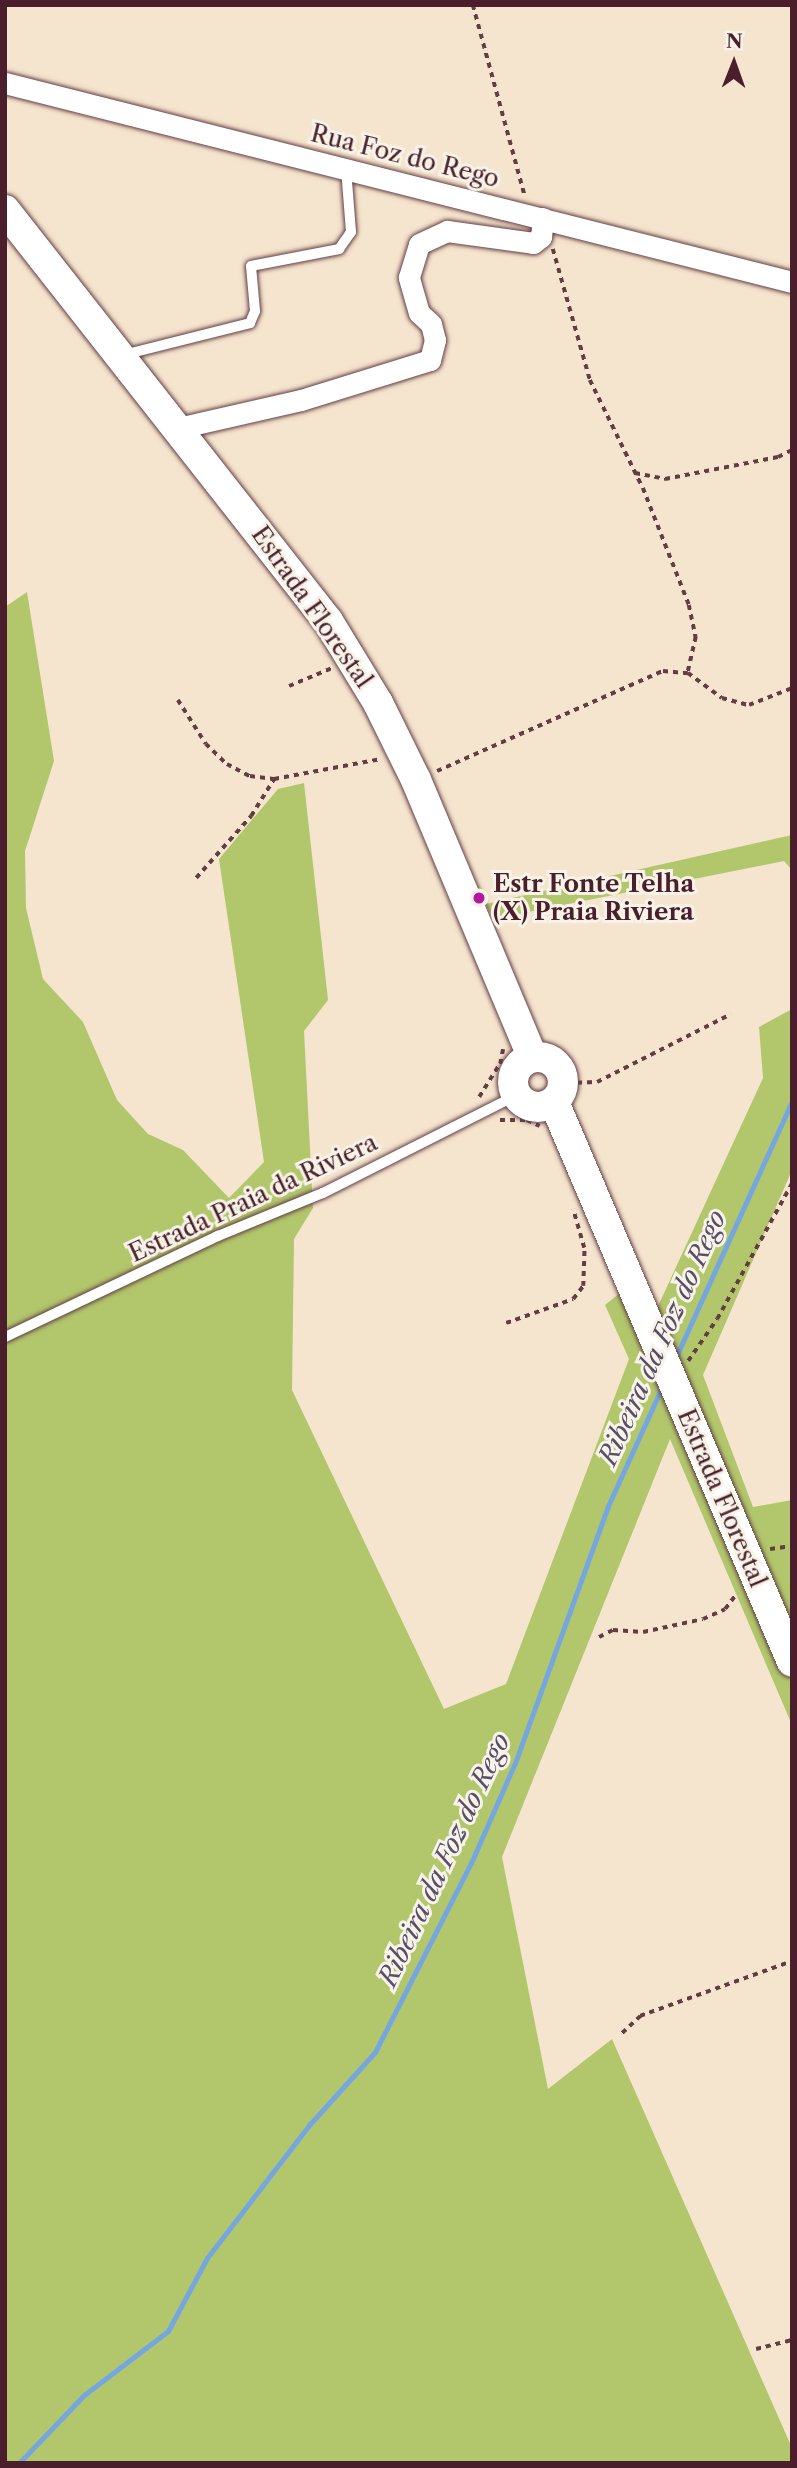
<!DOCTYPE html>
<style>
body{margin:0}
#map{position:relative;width:797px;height:2468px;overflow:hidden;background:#f5e4ce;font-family:"Libre Caslon Text",serif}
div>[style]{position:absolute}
.green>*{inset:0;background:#b2c76c}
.stream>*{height:5px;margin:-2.5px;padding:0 2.5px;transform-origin:2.5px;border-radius:2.5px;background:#75a6e0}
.path>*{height:3.5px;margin-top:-1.75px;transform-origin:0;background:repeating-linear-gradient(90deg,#643d43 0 5px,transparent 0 10px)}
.roads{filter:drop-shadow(0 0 2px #643d43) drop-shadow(0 0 2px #643d43)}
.service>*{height:10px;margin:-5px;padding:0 5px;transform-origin:5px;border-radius:5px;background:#fff}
.minor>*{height:21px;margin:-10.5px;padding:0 10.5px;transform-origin:10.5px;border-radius:10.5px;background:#fff}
.secondary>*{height:30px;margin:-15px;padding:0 15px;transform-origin:15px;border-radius:15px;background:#fff}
.secondary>.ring{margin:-15px;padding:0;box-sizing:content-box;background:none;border:30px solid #fff;border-radius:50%}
.dots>*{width:19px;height:19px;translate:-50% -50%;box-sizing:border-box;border:4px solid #f7f3e8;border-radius:50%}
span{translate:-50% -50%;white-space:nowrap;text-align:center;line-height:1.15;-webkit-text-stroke:6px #f7f3e8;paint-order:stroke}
.street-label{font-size:24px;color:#4a1f2b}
.poi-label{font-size:24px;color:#4a1f2b;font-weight:700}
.left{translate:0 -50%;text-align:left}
.water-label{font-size:26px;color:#594e6a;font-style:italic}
.frame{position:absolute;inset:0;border:7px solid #4a1f2b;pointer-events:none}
.north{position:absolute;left:699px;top:28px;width:70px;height:70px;-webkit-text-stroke:5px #f7f3e8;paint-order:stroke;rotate:1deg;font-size:19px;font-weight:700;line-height:28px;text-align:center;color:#4a1f2b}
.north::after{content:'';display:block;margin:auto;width:24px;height:32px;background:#4a1f2b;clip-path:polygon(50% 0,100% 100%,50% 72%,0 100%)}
</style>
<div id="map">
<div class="green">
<div style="clip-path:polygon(27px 592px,54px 761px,25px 851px,26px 908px,43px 979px,83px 1022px,117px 1100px,148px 1134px,183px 1150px,229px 1198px,264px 1162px,219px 859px,278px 789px,304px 783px,328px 1000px,304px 1031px,313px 1208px,294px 1239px,292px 1390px,444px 1709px,506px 1684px,629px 1359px,605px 1305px,631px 1284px,648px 1321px,659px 1304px,763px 1078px,759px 1027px,792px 1009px,792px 1170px,703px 1375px,753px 1507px,792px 1500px,792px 1725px,670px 1439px,502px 1857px,548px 2089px,612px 2039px,792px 2448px,792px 2463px,5px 2463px,5px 607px)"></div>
<div style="clip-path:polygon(792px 835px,792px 870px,784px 861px,493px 919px,486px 904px)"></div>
</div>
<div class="stream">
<div style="left:675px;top:1359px;width:283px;rotate:-65.6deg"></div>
<div style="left:19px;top:2463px;width:94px;rotate:-46.3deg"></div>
<div style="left:84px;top:2395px;width:106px;rotate:-37.3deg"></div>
<div style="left:168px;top:2331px;width:83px;rotate:-61.9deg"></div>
<div style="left:207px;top:2258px;width:169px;rotate:-52.5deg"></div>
<div style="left:310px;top:2124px;width:97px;rotate:-47.9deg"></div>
<div style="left:375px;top:2052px;width:212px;rotate:-63.1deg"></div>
<div style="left:471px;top:1863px;width:109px;rotate:-66.3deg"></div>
<div style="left:515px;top:1763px;width:273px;rotate:-70.1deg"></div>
<div style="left:608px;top:1506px;width:131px;rotate:-65.6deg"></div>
</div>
<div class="path">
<div style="left:473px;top:5px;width:198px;rotate:74.8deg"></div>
<div style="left:553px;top:249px;width:136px;rotate:74.2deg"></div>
<div style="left:590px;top:380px;width:120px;rotate:63.9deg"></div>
<div style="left:643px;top:488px;width:126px;rotate:68.5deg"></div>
<div style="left:689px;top:605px;width:33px;rotate:78deg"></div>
<div style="left:696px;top:637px;width:37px;rotate:103deg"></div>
<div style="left:635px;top:473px;width:31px;rotate:11deg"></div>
<div style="left:665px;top:479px;width:115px;rotate:-11deg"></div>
<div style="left:778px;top:457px;width:16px;rotate:-27deg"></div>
<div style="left:289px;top:686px;width:47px;rotate:-22.7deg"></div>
<div style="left:178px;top:700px;width:52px;rotate:57.5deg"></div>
<div style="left:206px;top:744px;width:29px;rotate:44deg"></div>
<div style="left:227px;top:764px;width:26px;rotate:28deg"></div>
<div style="left:250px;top:776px;width:24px;rotate:7deg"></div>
<div style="left:437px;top:771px;width:247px;rotate:-23.9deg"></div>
<div style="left:663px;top:671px;width:25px;rotate:5deg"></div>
<div style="left:688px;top:673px;width:42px;rotate:36.3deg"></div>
<div style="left:722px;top:698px;width:28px;rotate:15deg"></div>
<div style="left:749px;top:705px;width:46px;rotate:-21.6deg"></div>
<div style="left:196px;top:878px;width:83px;rotate:-48.4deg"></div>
<div style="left:251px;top:816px;width:44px;rotate:-58.1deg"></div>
<div style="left:274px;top:779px;width:109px;rotate:-10.6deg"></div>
<div style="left:567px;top:1083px;width:30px;rotate:-2deg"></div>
<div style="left:597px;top:1082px;width:150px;rotate:-26.9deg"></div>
<div style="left:479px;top:1097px;width:39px;rotate:-58deg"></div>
<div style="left:500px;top:1064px;width:15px;rotate:-79deg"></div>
<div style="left:500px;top:1120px;width:27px"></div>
<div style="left:527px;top:1120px;width:14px;rotate:25deg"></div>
<div style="left:506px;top:1323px;width:71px;rotate:-19.7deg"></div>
<div style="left:573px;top:1299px;width:16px;rotate:-52deg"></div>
<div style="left:583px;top:1286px;width:38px;rotate:-88deg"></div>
<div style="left:584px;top:1248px;width:40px;rotate:-106deg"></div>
<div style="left:688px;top:1361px;width:51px;rotate:-55.4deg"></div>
<div style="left:717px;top:1319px;width:155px;rotate:-61.1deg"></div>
<div style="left:770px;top:1549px;width:22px;rotate:-8deg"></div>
<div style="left:599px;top:1637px;width:16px;rotate:-27deg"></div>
<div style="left:613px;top:1630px;width:30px;rotate:4deg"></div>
<div style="left:643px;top:1632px;width:61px;rotate:-12.2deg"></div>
<div style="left:703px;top:1619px;width:24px;rotate:-24deg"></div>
<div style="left:725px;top:1609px;width:20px;rotate:-53deg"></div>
<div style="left:622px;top:2033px;width:25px;rotate:-43deg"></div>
<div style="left:640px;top:2016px;width:162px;rotate:-19.9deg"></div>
<div style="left:756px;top:2349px;width:37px;rotate:-14deg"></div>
</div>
<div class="roads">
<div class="service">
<div style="left:123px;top:355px;width:131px;rotate:-14.1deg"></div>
<div style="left:250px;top:323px;width:13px;rotate:-67deg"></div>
<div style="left:255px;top:311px;width:45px;rotate:-95.1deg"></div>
<div style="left:251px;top:266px;width:90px;rotate:-10.9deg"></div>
<div style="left:339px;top:249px;width:21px;rotate:-55deg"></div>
<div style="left:351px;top:232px;width:63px;rotate:-94.5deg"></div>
<div style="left:5px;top:1337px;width:236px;rotate:-25.4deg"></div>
<div style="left:218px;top:1236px;width:113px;rotate:-22.3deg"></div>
<div style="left:323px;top:1193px;width:217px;rotate:-26.8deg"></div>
</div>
<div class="minor">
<div style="left:5px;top:83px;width:812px;rotate:14.19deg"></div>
<div style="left:178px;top:428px;width:126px;rotate:-12.8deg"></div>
<div style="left:301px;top:400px;width:135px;rotate:-17.2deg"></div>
<div style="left:430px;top:360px;width:21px;rotate:-76deg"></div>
<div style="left:435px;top:340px;width:16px;rotate:-104deg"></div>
<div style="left:431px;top:324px;width:16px;rotate:-137deg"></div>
<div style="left:419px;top:313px;width:37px;rotate:-106deg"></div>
<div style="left:409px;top:277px;width:34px;rotate:-73deg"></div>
<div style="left:419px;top:244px;width:31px;rotate:-25deg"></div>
<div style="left:447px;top:231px;width:87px;rotate:7.9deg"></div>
<div style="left:533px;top:243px;width:10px;rotate:-37deg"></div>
<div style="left:541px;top:237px;width:19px;rotate:-84deg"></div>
</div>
<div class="secondary">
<div style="left:5px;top:210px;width:523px;rotate:51.84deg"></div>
<div style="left:328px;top:621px;width:96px;rotate:58.6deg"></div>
<div style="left:378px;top:703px;width:86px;rotate:63.7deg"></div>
<div style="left:416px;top:780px;width:299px;rotate:67.2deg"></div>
<div class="ring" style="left:513px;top:1057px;width:20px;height:20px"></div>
<div style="left:554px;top:1102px;width:608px;rotate:66.97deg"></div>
</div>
</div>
<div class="dots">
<div style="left:479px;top:898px;background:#b5179e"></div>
</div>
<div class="street-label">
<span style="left:405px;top:156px;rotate:14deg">Rua Foz do Rego</span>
<span style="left:312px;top:607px;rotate:55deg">Estrada Florestal</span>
<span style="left:253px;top:1198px;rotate:-25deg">Estrada Praia da Riviera</span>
<span style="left:722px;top:1498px;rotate:67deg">Estrada Florestal</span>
</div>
<div class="poi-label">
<span class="left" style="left:493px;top:898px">Estr Fonte Telha<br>(X) Praia Riviera</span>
</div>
<div class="water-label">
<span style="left:663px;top:1338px;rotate:-66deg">Ribeira da Foz do Rego</span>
<span style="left:445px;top:1860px;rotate:-65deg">Ribeira da Foz do Rego</span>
</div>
<div class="frame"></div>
<div class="north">N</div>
</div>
